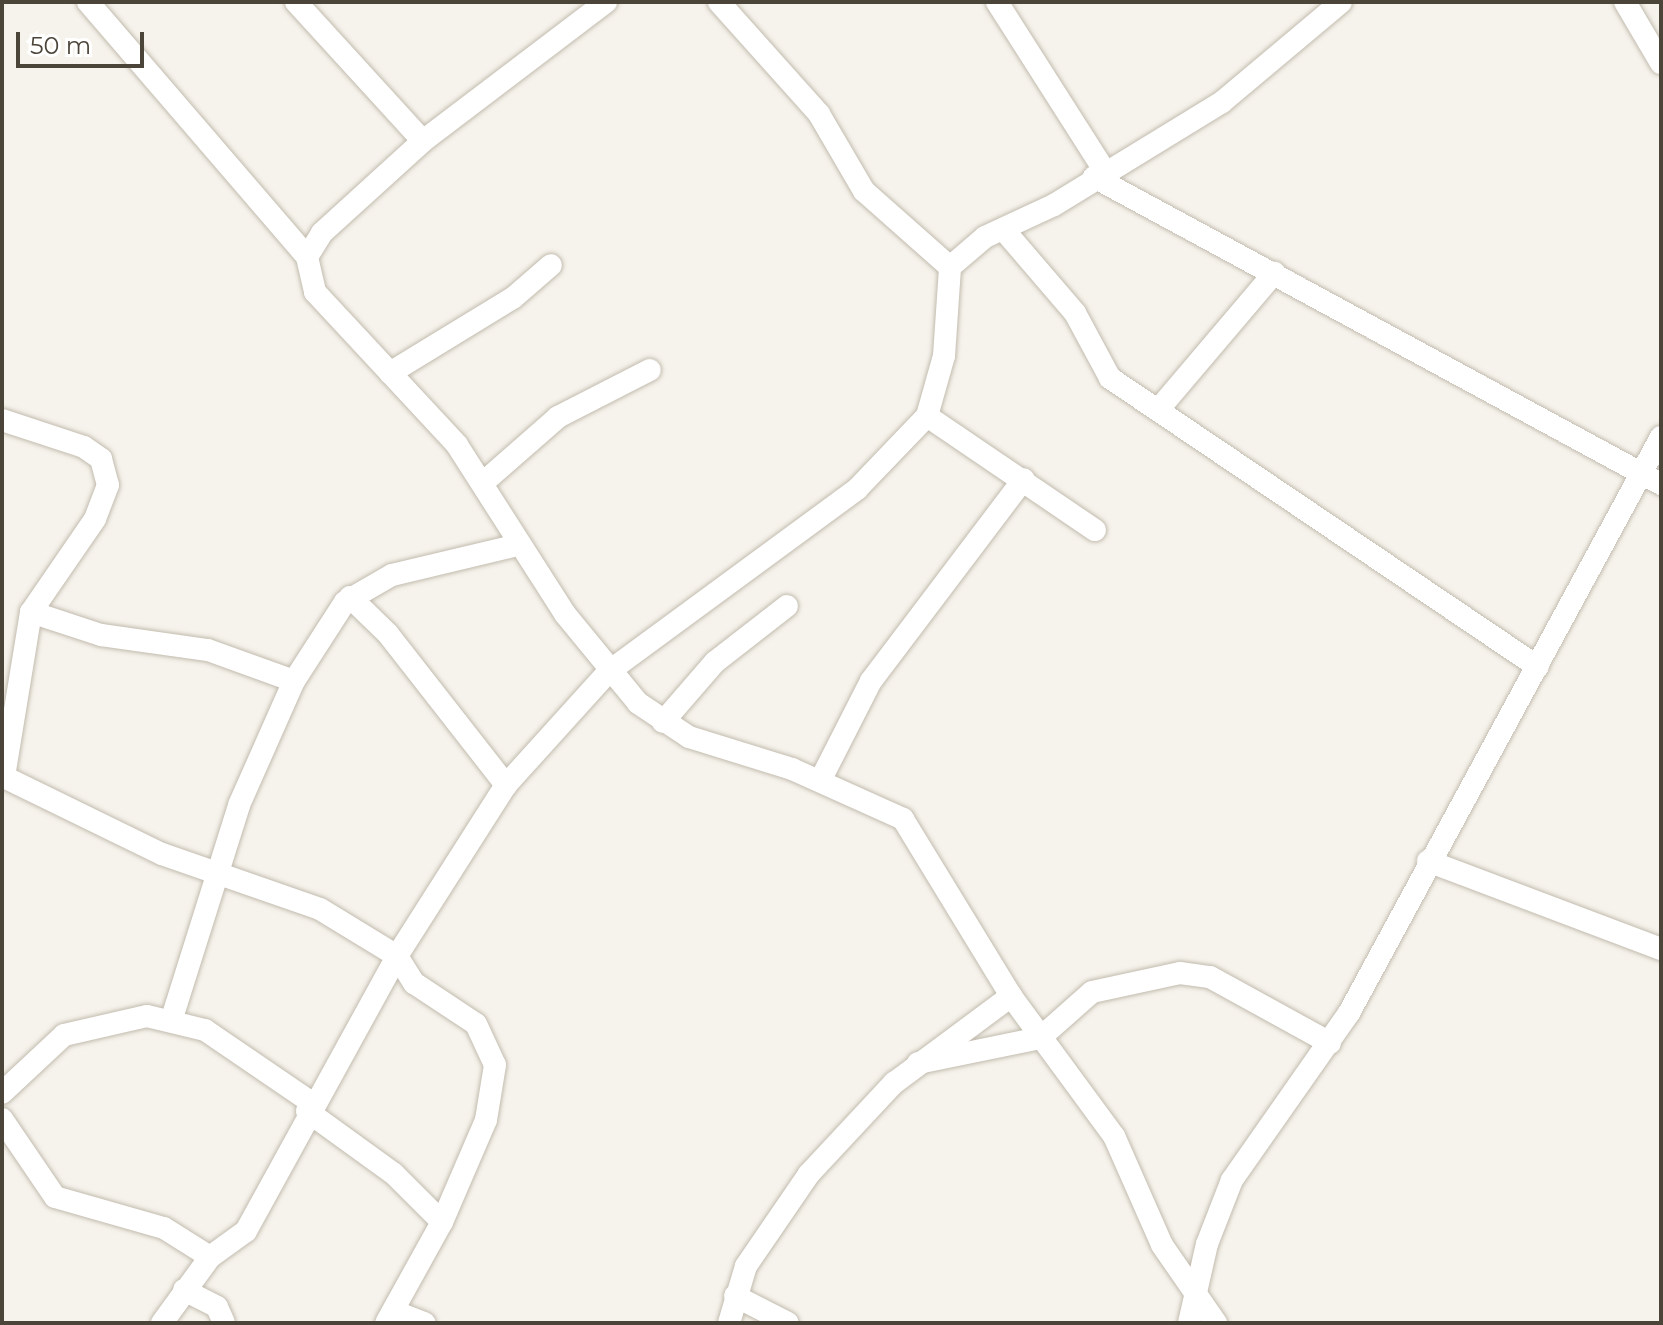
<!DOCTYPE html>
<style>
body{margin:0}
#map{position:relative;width:1663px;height:1325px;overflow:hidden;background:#f6f3ec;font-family:Montserrat,sans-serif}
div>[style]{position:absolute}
.roads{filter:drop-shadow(0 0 2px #c2bbae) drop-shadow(0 0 2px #c2bbae)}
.minor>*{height:22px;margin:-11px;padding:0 11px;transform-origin:11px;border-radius:11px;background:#fff}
span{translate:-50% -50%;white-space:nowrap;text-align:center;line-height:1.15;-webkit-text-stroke:7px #fff;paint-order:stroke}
.frame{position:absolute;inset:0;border:4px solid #4b4439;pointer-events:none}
.scale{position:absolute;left:16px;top:32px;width:128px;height:36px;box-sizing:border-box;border:4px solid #4b4439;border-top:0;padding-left:10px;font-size:24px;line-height:28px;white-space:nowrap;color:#4b4439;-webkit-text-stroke:6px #fff;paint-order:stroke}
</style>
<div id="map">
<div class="roads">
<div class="minor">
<div style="left:88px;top:2px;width:336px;rotate:49.3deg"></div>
<div style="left:296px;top:2px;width:188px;rotate:47.6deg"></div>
<div style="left:606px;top:2px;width:230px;rotate:142.8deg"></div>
<div style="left:423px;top:141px;width:137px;rotate:137.7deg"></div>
<div style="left:322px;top:233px;width:28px;rotate:122deg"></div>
<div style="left:307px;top:257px;width:36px;rotate:77deg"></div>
<div style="left:315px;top:292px;width:209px;rotate:47.1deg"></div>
<div style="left:457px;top:445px;width:201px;rotate:57.4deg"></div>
<div style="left:565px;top:614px;width:115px;rotate:50.6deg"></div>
<div style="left:638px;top:703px;width:61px;rotate:33.7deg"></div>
<div style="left:689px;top:737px;width:108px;rotate:17.3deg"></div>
<div style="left:792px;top:769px;width:122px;rotate:24.2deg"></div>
<div style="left:903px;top:819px;width:207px;rotate:58.6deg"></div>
<div style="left:1011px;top:996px;width:174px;rotate:53.7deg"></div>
<div style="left:1114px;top:1136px;width:119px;rotate:66.2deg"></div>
<div style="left:1162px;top:1245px;width:95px;rotate:55.3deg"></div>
<div style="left:719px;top:2px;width:150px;rotate:48.2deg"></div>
<div style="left:819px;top:114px;width:89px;rotate:59.7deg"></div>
<div style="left:864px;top:191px;width:115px;rotate:41.5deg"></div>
<div style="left:997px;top:2px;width:199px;rotate:57.5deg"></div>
<div style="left:1625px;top:2px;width:71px;rotate:59.5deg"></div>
<div style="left:1094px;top:177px;width:645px;rotate:28.43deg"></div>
<div style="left:1003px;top:229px;width:111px;rotate:49.4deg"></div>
<div style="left:1075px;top:313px;width:74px;rotate:61.7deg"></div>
<div style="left:1110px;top:378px;width:516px;rotate:34.03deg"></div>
<div style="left:390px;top:373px;width:144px;rotate:-31.4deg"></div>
<div style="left:513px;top:298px;width:50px;rotate:-41deg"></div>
<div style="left:1158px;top:410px;width:180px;rotate:-49.7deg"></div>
<div style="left:927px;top:416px;width:203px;rotate:34.2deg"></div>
<div style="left:2px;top:420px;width:86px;rotate:18.2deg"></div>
<div style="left:84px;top:447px;width:21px;rotate:35deg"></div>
<div style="left:101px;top:459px;width:27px;rotate:75deg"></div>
<div style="left:108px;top:485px;width:36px;rotate:111deg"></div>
<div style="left:95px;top:519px;width:113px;rotate:124.5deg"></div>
<div style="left:31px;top:612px;width:167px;rotate:99.3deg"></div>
<div style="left:485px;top:481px;width:97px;rotate:-41.2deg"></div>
<div style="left:558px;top:417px;width:103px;rotate:-27.1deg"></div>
<div style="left:350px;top:597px;width:53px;rotate:44.2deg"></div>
<div style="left:388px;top:634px;width:192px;rotate:52deg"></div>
<div style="left:31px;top:612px;width:74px;rotate:18.2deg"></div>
<div style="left:101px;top:635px;width:108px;rotate:8deg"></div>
<div style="left:208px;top:650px;width:91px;rotate:19.8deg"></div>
<div style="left:663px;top:722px;width:79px;rotate:-49.1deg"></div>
<div style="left:715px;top:662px;width:91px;rotate:-37.9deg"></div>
<div style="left:2px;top:776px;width:178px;rotate:26deg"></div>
<div style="left:162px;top:854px;width:167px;rotate:19.2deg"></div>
<div style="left:320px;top:909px;width:90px;rotate:31.4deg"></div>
<div style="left:397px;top:956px;width:32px;rotate:58deg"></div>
<div style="left:414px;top:983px;width:74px;rotate:33.5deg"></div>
<div style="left:476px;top:1024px;width:45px;rotate:65.1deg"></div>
<div style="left:495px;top:1065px;width:56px;rotate:99.3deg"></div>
<div style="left:486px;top:1120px;width:111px;rotate:113.3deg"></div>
<div style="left:442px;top:1222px;width:115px;rotate:119deg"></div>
<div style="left:820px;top:781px;width:112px;rotate:-63deg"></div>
<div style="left:871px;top:681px;width:253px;rotate:-52.9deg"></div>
<div style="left:1428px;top:861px;width:249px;rotate:20.7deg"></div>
<div style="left:172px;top:1018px;width:223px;rotate:-72.5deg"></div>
<div style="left:239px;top:805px;width:136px;rotate:-66.1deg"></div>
<div style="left:294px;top:681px;width:94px;rotate:-57.2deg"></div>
<div style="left:345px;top:602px;width:54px;rotate:-29.9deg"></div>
<div style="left:392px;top:575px;width:130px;rotate:-13.4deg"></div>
<div style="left:918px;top:1063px;width:125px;rotate:-11.6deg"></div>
<div style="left:1040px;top:1038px;width:69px;rotate:-41.5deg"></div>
<div style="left:1092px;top:992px;width:90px;rotate:-12.2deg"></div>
<div style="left:1180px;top:973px;width:30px;rotate:8deg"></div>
<div style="left:1210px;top:977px;width:137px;rotate:28.8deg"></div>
<div style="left:2px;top:1093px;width:85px;rotate:-43.1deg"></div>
<div style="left:64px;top:1035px;width:85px;rotate:-12.9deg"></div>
<div style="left:147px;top:1016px;width:60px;rotate:13.6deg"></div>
<div style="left:205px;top:1030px;width:130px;rotate:34.3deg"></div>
<div style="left:307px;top:1111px;width:107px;rotate:35.9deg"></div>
<div style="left:394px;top:1174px;width:68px;rotate:45deg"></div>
<div style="left:2px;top:1119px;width:94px;rotate:55.8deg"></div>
<div style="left:55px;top:1197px;width:113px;rotate:15.9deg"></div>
<div style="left:164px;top:1228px;width:54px;rotate:32.2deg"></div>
<div style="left:184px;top:1290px;width:37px;rotate:27deg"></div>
<div style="left:217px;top:1307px;width:17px;rotate:66deg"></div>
<div style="left:735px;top:1296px;width:59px;rotate:27deg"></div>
<div style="left:393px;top:1311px;width:34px;rotate:21deg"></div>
<div style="left:162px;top:1323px;width:82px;rotate:-54deg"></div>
<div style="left:210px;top:1257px;width:44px;rotate:-35.8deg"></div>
<div style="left:246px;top:1231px;width:314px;rotate:-61.2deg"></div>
<div style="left:397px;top:956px;width:203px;rotate:-57.5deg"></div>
<div style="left:506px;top:785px;width:152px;rotate:-47.9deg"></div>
<div style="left:608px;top:672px;width:309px;rotate:-36.3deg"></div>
<div style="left:857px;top:489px;width:101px;rotate:-46.2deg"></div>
<div style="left:927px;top:416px;width:62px;rotate:-74.2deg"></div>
<div style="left:944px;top:356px;width:89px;rotate:-86.1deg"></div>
<div style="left:950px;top:267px;width:46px;rotate:-40.6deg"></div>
<div style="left:985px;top:237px;width:76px;rotate:-24.9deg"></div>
<div style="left:1054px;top:205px;width:197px;rotate:-31.5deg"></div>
<div style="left:1222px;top:102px;width:155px;rotate:-40deg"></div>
<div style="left:729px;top:1323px;width:59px;rotate:-73.4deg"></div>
<div style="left:746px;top:1266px;width:112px;rotate:-55.6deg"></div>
<div style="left:809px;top:1174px;width:125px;rotate:-47deg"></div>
<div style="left:894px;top:1083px;width:146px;rotate:-36.6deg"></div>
<div style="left:1189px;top:1323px;width:81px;rotate:-77.2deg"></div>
<div style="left:1207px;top:1244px;width:69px;rotate:-68.7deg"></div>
<div style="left:1232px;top:1180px;width:204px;rotate:-55deg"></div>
<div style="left:1349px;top:1013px;width:655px;rotate:-61.56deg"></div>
</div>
</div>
<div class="frame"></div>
<div class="scale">50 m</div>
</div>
